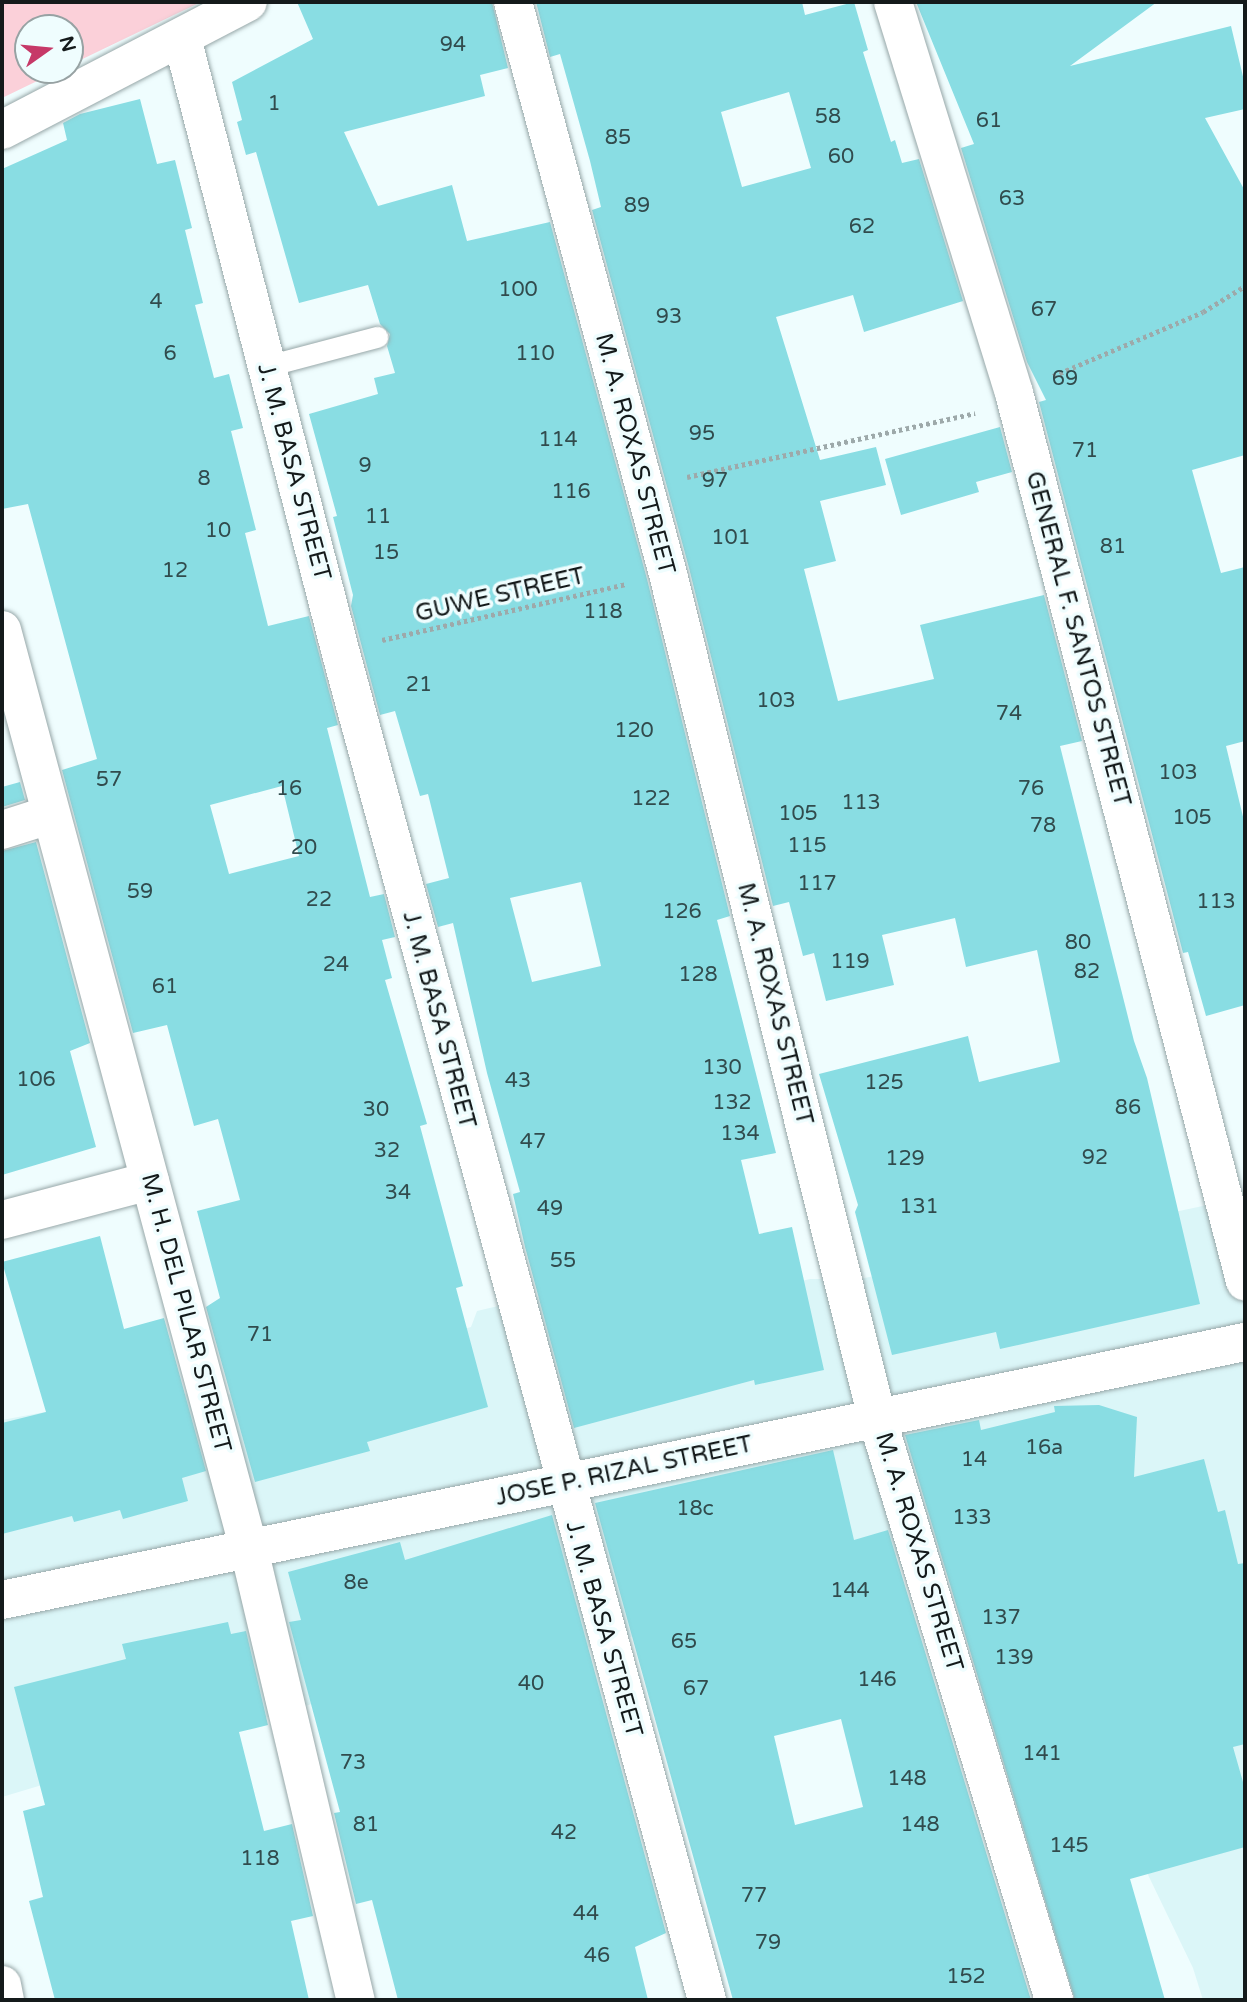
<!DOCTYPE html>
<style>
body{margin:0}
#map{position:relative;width:1247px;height:2002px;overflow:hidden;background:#effdfe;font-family:"Varela Round",sans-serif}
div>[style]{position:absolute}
.built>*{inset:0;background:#dbf6f8}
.green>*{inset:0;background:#fbd0d9}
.building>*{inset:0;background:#89dde3}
.path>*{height:4.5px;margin-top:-2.25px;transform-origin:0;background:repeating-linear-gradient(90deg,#9da9aa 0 3.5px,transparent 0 7px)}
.roads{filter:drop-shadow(0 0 2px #97a7a8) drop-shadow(0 0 2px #97a7a8)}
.service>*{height:21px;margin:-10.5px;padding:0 10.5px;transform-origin:10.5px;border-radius:10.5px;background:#fff}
.minor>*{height:38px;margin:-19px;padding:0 19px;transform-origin:19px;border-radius:19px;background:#fff}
.tertiary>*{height:38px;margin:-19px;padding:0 19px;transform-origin:19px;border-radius:19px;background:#fff}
span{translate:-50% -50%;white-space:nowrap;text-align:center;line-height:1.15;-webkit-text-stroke:7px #effdfe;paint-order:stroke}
.number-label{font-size:21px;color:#314b4d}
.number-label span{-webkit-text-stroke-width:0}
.street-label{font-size:24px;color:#141a1b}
.frame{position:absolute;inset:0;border:4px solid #141a1b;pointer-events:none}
.north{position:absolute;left:14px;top:14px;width:70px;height:70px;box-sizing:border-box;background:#effdfe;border:2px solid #97a2a3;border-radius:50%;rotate:75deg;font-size:19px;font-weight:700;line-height:28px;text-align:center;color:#141a1b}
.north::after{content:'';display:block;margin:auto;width:24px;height:32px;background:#c63968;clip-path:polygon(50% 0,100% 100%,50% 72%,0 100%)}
</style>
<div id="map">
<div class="built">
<div style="clip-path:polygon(1245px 1197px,1245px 2000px,1203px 2000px,1193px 1968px,1108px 1792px,988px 1559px,906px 1580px,897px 1556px,682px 1624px,574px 1651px,315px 1703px,2px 1797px,2px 1420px,158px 1391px,220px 1397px,471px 1327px,477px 1311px,632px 1275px,713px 1301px,810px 1279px,860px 1279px)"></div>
</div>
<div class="green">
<div style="clip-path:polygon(2px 2px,201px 2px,70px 65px,70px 28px,28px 28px,28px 70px,60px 70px,2px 98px)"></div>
</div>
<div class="building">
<div style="clip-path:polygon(evenodd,297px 2px,492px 2px,508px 68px,480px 75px,485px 96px,344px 132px,378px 206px,452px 185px,467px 241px,550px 222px,647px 579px,730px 916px,717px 920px,776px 1153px,741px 1160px,759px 1234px,792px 1227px,824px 1370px,755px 1385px,754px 1380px,574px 1428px,525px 1247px,513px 1194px,520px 1192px,487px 1073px,453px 923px,438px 927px,426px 884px,449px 878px,428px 794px,420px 796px,395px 711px,380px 715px,351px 606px,353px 595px,333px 517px,337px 516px,309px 414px,378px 394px,374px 378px,395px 373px,387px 346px,390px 334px,380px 324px,368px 285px,299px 303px,256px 152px,246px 155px,237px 122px,242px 120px,232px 82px,313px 39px,297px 2px,581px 882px,601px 966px,532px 982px,510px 898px,581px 882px)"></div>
<div style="clip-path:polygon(evenodd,536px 2px,802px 2px,805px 15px,854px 2px,868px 50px,863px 52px,891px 142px,895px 140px,902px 163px,919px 159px,963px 301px,864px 332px,853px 295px,776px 317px,820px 460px,876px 447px,886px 485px,820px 501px,836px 561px,804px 569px,838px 701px,934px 679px,920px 625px,1044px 595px,1082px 741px,1060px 746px,1134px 1041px,1147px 1078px,1200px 1304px,1000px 1349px,996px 1332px,892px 1355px,855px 1212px,858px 1205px,819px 1074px,968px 1036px,979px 1082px,1060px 1062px,1037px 950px,966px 967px,955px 918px,882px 935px,894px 985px,826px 1001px,814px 953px,803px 956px,789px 902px,773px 906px,689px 568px,592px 210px,601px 207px,590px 161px,560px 54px,550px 57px,536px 2px,789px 92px,811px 168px,742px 187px,721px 112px,789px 92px)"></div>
<div style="clip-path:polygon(916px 2px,1157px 2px,1070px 66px,1231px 26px,1245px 85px,1245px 109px,1205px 118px,1245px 191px,1245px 455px,1192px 470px,1221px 573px,1245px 567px,1245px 741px,1226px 746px,1245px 825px,1245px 1005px,1206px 1016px,1188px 952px,1183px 953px,1039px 402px,1046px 400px,1027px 362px,961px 148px,974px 144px)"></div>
<div style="clip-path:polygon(evenodd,140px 99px,157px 164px,175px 160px,192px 228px,185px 230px,203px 303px,195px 305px,214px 378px,229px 374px,243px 428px,231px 431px,256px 530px,245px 533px,268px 626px,309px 616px,338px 725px,327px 728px,370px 897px,384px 894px,395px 937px,382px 940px,392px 978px,385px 980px,427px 1124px,420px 1126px,463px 1286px,456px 1288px,488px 1407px,367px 1442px,370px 1451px,255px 1482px,206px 1307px,220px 1298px,197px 1211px,240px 1200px,218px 1119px,194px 1126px,167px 1025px,133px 1033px,62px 770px,97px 759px,28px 504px,2px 509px,2px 169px,67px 140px,63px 123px,80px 114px,140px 99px,282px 786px,299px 856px,229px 874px,210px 805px,282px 786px)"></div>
<div style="clip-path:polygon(1000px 427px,1012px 472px,976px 482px,979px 492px,901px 515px,885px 459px)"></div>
<div style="clip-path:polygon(20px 782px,25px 800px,2px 807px,2px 787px)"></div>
<div style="clip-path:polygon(36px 842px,90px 1043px,70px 1051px,96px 1147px,2px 1175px,2px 851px)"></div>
<div style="clip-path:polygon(100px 1236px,124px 1329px,164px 1318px,206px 1471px,182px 1478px,188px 1501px,123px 1519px,120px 1510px,74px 1522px,72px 1516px,2px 1534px,2px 1423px,46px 1412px,2px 1262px)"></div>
<div style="clip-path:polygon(1099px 1405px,1137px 1417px,1134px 1477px,1204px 1459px,1218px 1512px,1225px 1510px,1238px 1564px,1245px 1563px,1245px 1744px,1233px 1747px,1245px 1789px,1245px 1847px,1130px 1879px,1165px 2000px,1075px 2000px,905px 1435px,979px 1420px,981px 1430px,1055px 1412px,1054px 1406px)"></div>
<div style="clip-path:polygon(evenodd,833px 1450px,854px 1540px,888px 1530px,1031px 2000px,733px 2000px,595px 1503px,833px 1450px,841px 1719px,863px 1807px,795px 1825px,774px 1736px,841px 1719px)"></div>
<div style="clip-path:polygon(552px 1515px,666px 1933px,635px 1947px,648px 2000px,398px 2000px,372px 1900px,356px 1904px,334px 1813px,340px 1812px,289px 1622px,301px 1620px,288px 1572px,400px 1542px,405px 1560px)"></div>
<div style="clip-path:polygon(228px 1622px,231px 1634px,246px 1631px,268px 1725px,239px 1732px,264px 1831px,292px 1824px,313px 1916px,291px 1921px,309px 2000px,55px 2000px,29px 1901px,43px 1897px,23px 1811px,45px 1805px,14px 1687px,126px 1659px,122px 1644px)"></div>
</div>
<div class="path">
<div style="left:1053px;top:376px;width:163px;rotate:-23.1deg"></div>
<div style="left:1203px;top:312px;width:49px;rotate:-31.8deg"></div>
<div style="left:687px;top:477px;width:295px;rotate:-12.5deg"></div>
<div style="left:382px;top:640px;width:250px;rotate:-12.9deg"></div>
</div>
<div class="roads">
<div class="service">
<div style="left:267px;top:366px;width:114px;rotate:-14.8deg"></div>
</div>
<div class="minor">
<div style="left:182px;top:38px;width:632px;rotate:75.52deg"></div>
<div style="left:340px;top:650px;width:1399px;rotate:74.79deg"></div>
<div style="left:2px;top:130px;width:277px;rotate:-27.5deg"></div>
<div style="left:2px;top:630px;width:952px;rotate:74.96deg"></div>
<div style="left:249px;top:1549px;width:464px;rotate:76.7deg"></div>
<div style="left:2px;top:830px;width:49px;rotate:-17.7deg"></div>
<div style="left:2px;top:1220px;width:153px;rotate:-14.8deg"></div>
</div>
<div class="tertiary">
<div style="left:513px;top:2px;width:593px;rotate:74.84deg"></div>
<div style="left:668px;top:574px;width:869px;rotate:76.09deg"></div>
<div style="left:877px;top:1418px;width:608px;rotate:73.08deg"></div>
<div style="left:893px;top:2px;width:409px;rotate:72.8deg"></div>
<div style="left:1014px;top:393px;width:918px;rotate:75.42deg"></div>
<div style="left:2px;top:1600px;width:1269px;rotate:-11.73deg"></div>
<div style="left:2px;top:1985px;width:15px;rotate:79deg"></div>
</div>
</div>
<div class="number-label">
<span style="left:453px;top:45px">94</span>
<span style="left:274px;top:104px">1</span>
<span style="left:828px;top:117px">58</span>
<span style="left:989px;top:121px">61</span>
<span style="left:618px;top:138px">85</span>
<span style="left:841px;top:157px">60</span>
<span style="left:1012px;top:199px">63</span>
<span style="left:637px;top:206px">89</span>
<span style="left:862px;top:227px">62</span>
<span style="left:518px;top:290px">100</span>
<span style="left:156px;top:302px">4</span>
<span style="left:1044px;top:310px">67</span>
<span style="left:669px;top:317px">93</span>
<span style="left:170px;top:354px">6</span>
<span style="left:535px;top:354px">110</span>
<span style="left:1065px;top:379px">69</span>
<span style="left:702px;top:434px">95</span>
<span style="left:558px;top:440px">114</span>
<span style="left:1085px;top:451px">71</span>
<span style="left:365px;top:466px">9</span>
<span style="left:204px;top:479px">8</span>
<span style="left:715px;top:481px">97</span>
<span style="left:571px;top:492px">116</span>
<span style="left:378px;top:517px">11</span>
<span style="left:218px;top:531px">10</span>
<span style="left:731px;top:538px">101</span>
<span style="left:1113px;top:547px">81</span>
<span style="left:386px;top:553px">15</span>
<span style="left:175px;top:571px">12</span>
<span style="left:603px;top:612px">118</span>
<span style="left:419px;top:685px">21</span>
<span style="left:776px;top:701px">103</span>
<span style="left:1009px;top:714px">74</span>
<span style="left:634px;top:731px">120</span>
<span style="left:1178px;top:773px">103</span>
<span style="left:109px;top:780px">57</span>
<span style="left:289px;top:789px">16</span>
<span style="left:1031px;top:789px">76</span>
<span style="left:651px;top:799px">122</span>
<span style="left:861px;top:803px">113</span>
<span style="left:798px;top:814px">105</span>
<span style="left:1192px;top:818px">105</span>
<span style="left:1043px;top:826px">78</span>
<span style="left:807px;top:846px">115</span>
<span style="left:304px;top:848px">20</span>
<span style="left:817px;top:884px">117</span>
<span style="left:140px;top:892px">59</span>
<span style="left:319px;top:900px">22</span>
<span style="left:1216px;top:902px">113</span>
<span style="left:682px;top:912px">126</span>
<span style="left:1078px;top:943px">80</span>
<span style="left:850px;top:962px">119</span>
<span style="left:336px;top:965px">24</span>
<span style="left:1087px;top:972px">82</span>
<span style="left:698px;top:975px">128</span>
<span style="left:165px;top:987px">61</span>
<span style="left:722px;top:1068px">130</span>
<span style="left:36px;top:1080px">106</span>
<span style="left:518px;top:1081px">43</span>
<span style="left:884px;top:1083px">125</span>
<span style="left:732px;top:1103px">132</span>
<span style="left:1128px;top:1108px">86</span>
<span style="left:376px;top:1110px">30</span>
<span style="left:740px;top:1134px">134</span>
<span style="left:533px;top:1142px">47</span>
<span style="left:387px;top:1151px">32</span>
<span style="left:1095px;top:1158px">92</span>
<span style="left:905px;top:1159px">129</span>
<span style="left:398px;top:1193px">34</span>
<span style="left:919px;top:1207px">131</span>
<span style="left:550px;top:1209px">49</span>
<span style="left:563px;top:1261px">55</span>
<span style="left:260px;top:1335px">71</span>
<span style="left:1044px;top:1448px">16a</span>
<span style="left:974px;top:1460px">14</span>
<span style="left:695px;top:1509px">18c</span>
<span style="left:972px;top:1518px">133</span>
<span style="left:356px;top:1583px">8e</span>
<span style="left:850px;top:1591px">144</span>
<span style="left:1001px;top:1618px">137</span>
<span style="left:684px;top:1642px">65</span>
<span style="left:1014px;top:1658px">139</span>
<span style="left:877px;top:1680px">146</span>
<span style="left:531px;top:1684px">40</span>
<span style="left:696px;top:1689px">67</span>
<span style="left:1042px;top:1754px">141</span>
<span style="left:353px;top:1763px">73</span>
<span style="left:907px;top:1779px">148</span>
<span style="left:366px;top:1825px">81</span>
<span style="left:920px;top:1825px">148</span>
<span style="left:564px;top:1833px">42</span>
<span style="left:1069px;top:1846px">145</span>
<span style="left:260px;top:1859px">118</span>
<span style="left:754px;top:1896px">77</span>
<span style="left:586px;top:1914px">44</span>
<span style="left:768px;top:1943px">79</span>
<span style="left:597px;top:1956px">46</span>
<span style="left:966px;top:1977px">152</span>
</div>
<div class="street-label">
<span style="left:635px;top:454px;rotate:75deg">M. A. ROXAS STREET</span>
<span style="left:294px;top:472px;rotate:75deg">J. M. BASA STREET</span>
<span style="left:500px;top:595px;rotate:-13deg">GUWE STREET</span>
<span style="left:1078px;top:639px;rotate:75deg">GENERAL F. SANTOS STREET</span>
<span style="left:775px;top:1004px;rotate:76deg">M. A. ROXAS STREET</span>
<span style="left:439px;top:1020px;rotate:75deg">J. M. BASA STREET</span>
<span style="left:186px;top:1313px;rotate:75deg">M. H. DEL PILAR STREET</span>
<span style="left:624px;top:1471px;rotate:-12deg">JOSE P. RIZAL STREET</span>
<span style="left:919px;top:1552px;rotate:73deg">M. A. ROXAS STREET</span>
<span style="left:604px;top:1629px;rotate:74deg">J. M. BASA STREET</span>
</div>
<div class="frame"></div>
<div class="north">N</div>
</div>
